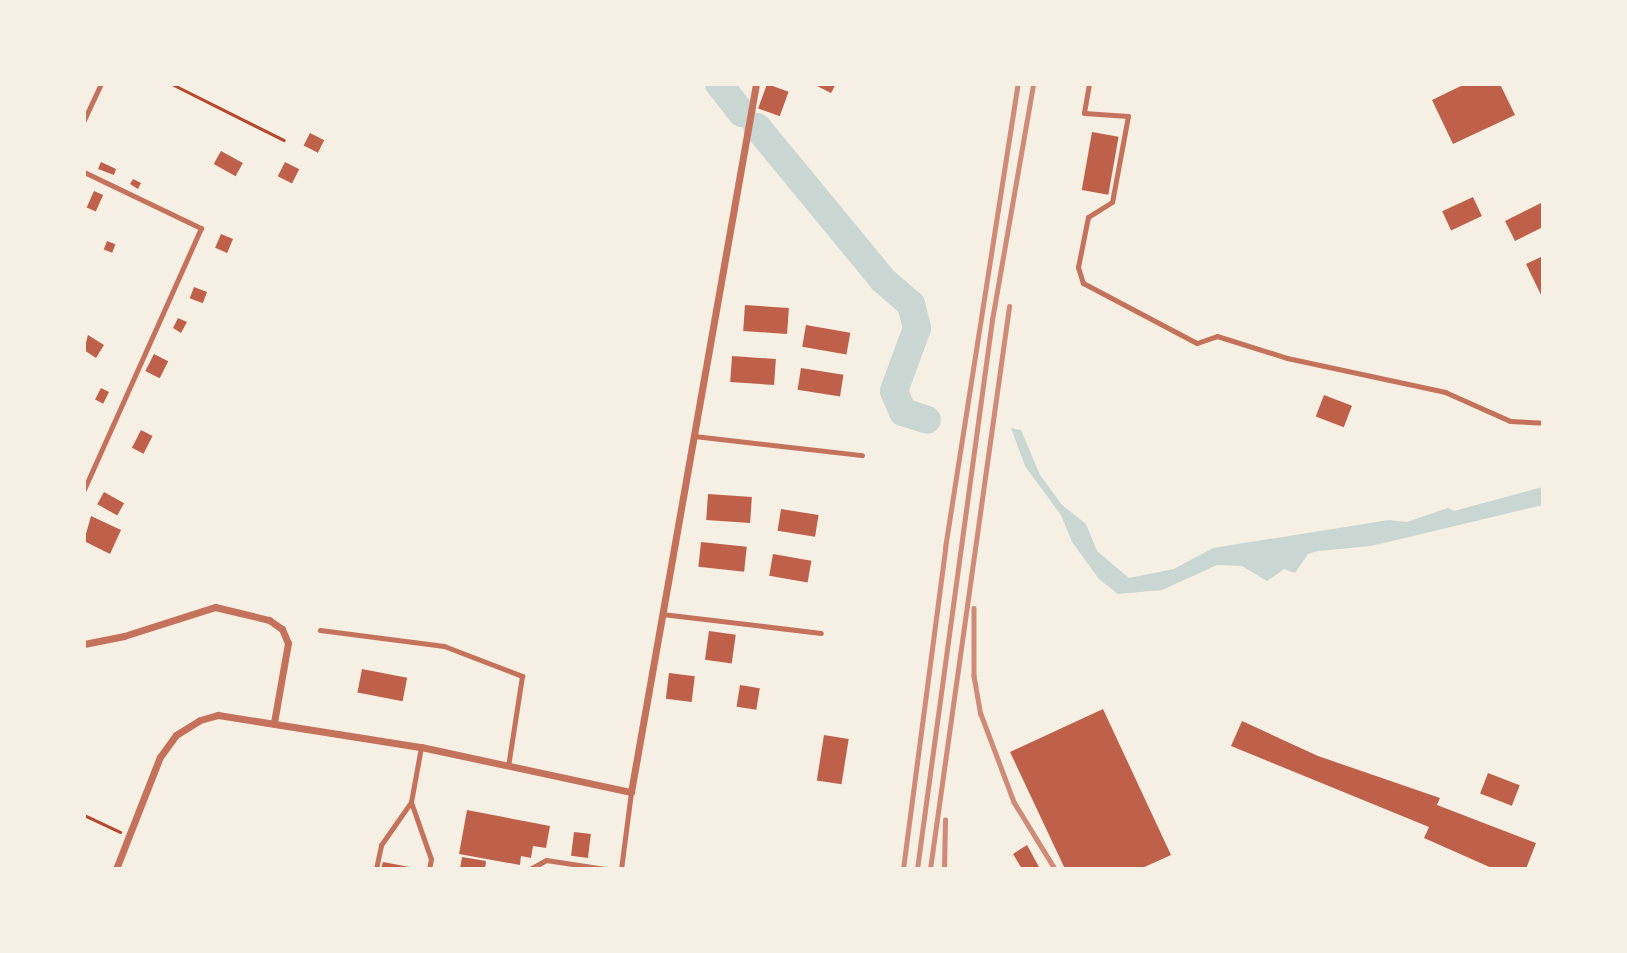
<!DOCTYPE html>
<style>
body{margin:0}
#map{position:relative;width:1627px;height:953px;overflow:hidden;background:#f6efe4;font-family:"Fira Sans",sans-serif}
div>[style]{position:absolute}
.water>*{inset:0;background:#c9d6d2}
.stream>*{height:4.5px;margin:-2.25px;padding:0 2.25px;transform-origin:2.25px;border-radius:2.25px;background:#c9d6d2}
.river>*{height:28px;margin:-14px;padding:0 14px;transform-origin:14px;border-radius:14px;background:#c9d6d2}
.building>*{inset:0;background:#bf614a;transform-origin:0 0}
.path>*{height:2.5px;margin:-1.25px;padding:0 1.25px;transform-origin:1.25px;border-radius:1.25px;background:#b5482f}
.service>*{height:5px;margin:-2.5px;padding:0 2.5px;transform-origin:2.5px;border-radius:2.5px;background:#c5725c}
.minor>*{height:7px;margin:-3.5px;padding:0 3.5px;transform-origin:3.5px;border-radius:3.5px;background:#c5725c}
.rail>*{height:4.5px;margin:-2.25px;padding:0 2.25px;transform-origin:2.25px;border-radius:2.25px;background:#cf8b77}
span{translate:-50% -50%;white-space:nowrap;text-align:center;line-height:1.15;-webkit-text-stroke:5px #f6efe4;paint-order:stroke}
.frame{position:absolute;inset:0;border:86px solid #f6efe4;pointer-events:none}
</style>
<div id="map">
<div class="water">
<div style="clip-path:polygon(1011px 428px,1021px 430px,1040px 475px,1062px 505px,1086px 524px,1097px 551px,1129px 578px,1174px 569px,1213px 548px,1389px 520px,1407px 522px,1448px 508px,1454px 511px,1543px 487px,1543px 505px,1371px 546px,1318px 551px,1308px 554px,1295px 573px,1284px 569px,1267px 581px,1242px 566px,1217px 565px,1162px 590px,1118px 594px,1099px 579px,1072px 542px,1061px 515px,1025px 466px)"></div>
</div>
<div class="stream">
<div style="left:742px;top:113px;width:21px;rotate:43deg"></div>
</div>
<div class="river">
<div style="left:719px;top:84px;width:37px;rotate:52deg"></div>
<div style="left:757px;top:127px;width:198px;rotate:50.5deg"></div>
<div style="left:883px;top:280px;width:37px;rotate:41deg"></div>
<div style="left:911px;top:304px;width:25px;rotate:76deg"></div>
<div style="left:917px;top:328px;width:67px;rotate:110.1deg"></div>
<div style="left:894px;top:391px;width:23px;rotate:67deg"></div>
<div style="left:903px;top:412px;width:25px;rotate:18deg"></div>
</div>
<div class="building">
<div style="left:767px;top:84px;width:23px;height:26px;rotate:20deg"></div>
<div style="clip-path:polygon(813px 84px,836px 84px,831px 93px)"></div>
<div style="clip-path:polygon(1465px 84px,1500px 84px,1515px 115px,1453px 144px,1432px 100px)"></div>
<div style="left:1092px;top:132px;width:27px;height:59px;rotate:10deg"></div>
<div style="left:310px;top:133px;width:16px;height:14px;rotate:27deg"></div>
<div style="left:221px;top:151px;width:25px;height:15px;rotate:29deg"></div>
<div style="clip-path:polygon(101px 162px,116px 169px,114px 175px,98px 169px)"></div>
<div style="left:285px;top:162px;width:16px;height:16px;rotate:27deg"></div>
<div style="clip-path:polygon(133px 179px,141px 183px,138px 189px,130px 184px)"></div>
<div style="left:94px;top:191px;width:10px;height:18px;rotate:24deg"></div>
<div style="left:1473px;top:197px;width:21px;height:34px;rotate:65deg"></div>
<div style="clip-path:polygon(1543px 202px,1543px 227px,1515px 241px,1505px 221px)"></div>
<div style="left:221px;top:234px;width:13px;height:15px;rotate:23deg"></div>
<div style="left:107px;top:241px;width:9px;height:9px;rotate:21deg"></div>
<div style="clip-path:polygon(1543px 256px,1543px 299px,1526px 264px)"></div>
<div style="left:194px;top:287px;width:14px;height:12px;rotate:21deg"></div>
<div style="left:745px;top:305px;width:44px;height:26px;rotate:4deg"></div>
<div style="clip-path:polygon(178px 318px,187px 322px,181px 333px,173px 328px)"></div>
<div style="left:806px;top:325px;width:45px;height:22px;rotate:10deg"></div>
<div style="clip-path:polygon(88px 335px,104px 345px,96px 358px,84px 350px)"></div>
<div style="left:154px;top:354px;width:16px;height:19px;rotate:27deg"></div>
<div style="left:732px;top:356px;width:44px;height:26px;rotate:4deg"></div>
<div style="left:801px;top:368px;width:43px;height:22px;rotate:9deg"></div>
<div style="left:101px;top:388px;width:9px;height:13px;rotate:27deg"></div>
<div style="left:1324px;top:395px;width:30px;height:23px;rotate:21deg"></div>
<div style="left:141px;top:430px;width:13px;height:20px;rotate:27deg"></div>
<div style="left:104px;top:492px;width:23px;height:14px;rotate:29deg"></div>
<div style="left:708px;top:494px;width:44px;height:26px;rotate:4deg"></div>
<div style="left:781px;top:509px;width:38px;height:22px;rotate:9deg"></div>
<div style="clip-path:polygon(91px 516px,121px 530px,110px 554px,84px 541px)"></div>
<div style="left:701px;top:542px;width:46px;height:25px;rotate:6deg"></div>
<div style="left:773px;top:554px;width:39px;height:22px;rotate:10deg"></div>
<div style="left:709px;top:631px;width:27px;height:29px;rotate:8deg"></div>
<div style="left:362px;top:669px;width:46px;height:24px;rotate:11deg"></div>
<div style="left:669px;top:673px;width:26px;height:26px;rotate:7deg"></div>
<div style="left:740px;top:685px;width:20px;height:22px;rotate:9deg"></div>
<div style="clip-path:polygon(1103px 709px,1171px 855px,1140px 869px,1065px 869px,1010px 752px)"></div>
<div style="clip-path:polygon(1242px 721px,1318px 756px,1440px 798px,1437px 805px,1536px 843px,1526px 869px,1494px 869px,1424px 838px,1429px 827px,1231px 746px)"></div>
<div style="left:824px;top:735px;width:25px;height:46px;rotate:9deg"></div>
<div style="left:1488px;top:773px;width:34px;height:22px;rotate:21deg"></div>
<div style="clip-path:polygon(467px 810px,550px 826px,546px 848px,533px 846px,531px 858px,521px 856px,520px 865px,459px 854px)"></div>
<div style="left:574px;top:832px;width:17px;height:24px;rotate:7deg"></div>
<div style="clip-path:polygon(1027px 845px,1039px 867px,1035px 869px,1022px 869px,1013px 854px)"></div>
<div style="clip-path:polygon(462px 857px,486px 861px,485px 869px,460px 869px)"></div>
<div style="clip-path:polygon(383px 862px,415px 868px,415px 869px,381px 869px)"></div>
</div>
<div class="path">
<div style="left:172px;top:84px;width:125px;rotate:26.6deg"></div>
<div style="left:84px;top:815px;width:40px;rotate:25deg"></div>
</div>
<div class="service">
<div style="left:1089px;top:84px;width:29px;rotate:100deg"></div>
<div style="left:1084px;top:113px;width:44px;rotate:3.9deg"></div>
<div style="left:1128px;top:116px;width:87px;rotate:100.5deg"></div>
<div style="left:1112px;top:202px;width:28px;rotate:148deg"></div>
<div style="left:1088px;top:217px;width:51px;rotate:101.3deg"></div>
<div style="left:1078px;top:267px;width:17px;rotate:73deg"></div>
<div style="left:1083px;top:283px;width:129px;rotate:27.8deg"></div>
<div style="left:1197px;top:343px;width:21px;rotate:-19deg"></div>
<div style="left:1217px;top:336px;width:73px;rotate:17.4deg"></div>
<div style="left:1287px;top:358px;width:162px;rotate:12.1deg"></div>
<div style="left:1445px;top:392px;width:71px;rotate:24deg"></div>
<div style="left:1510px;top:421px;width:33px;rotate:3deg"></div>
<div style="left:84px;top:120px;width:40px;rotate:-65deg"></div>
<div style="left:84px;top:172px;width:130px;rotate:25.6deg"></div>
<div style="left:201px;top:228px;width:286px;rotate:114.1deg"></div>
<div style="left:694px;top:436px;width:169px;rotate:6.5deg"></div>
<div style="left:662px;top:614px;width:160px;rotate:6.8deg"></div>
<div style="left:320px;top:630px;width:125px;rotate:7.4deg"></div>
<div style="left:444px;top:646px;width:84px;rotate:21deg"></div>
<div style="left:522px;top:676px;width:91px;rotate:98.8deg"></div>
<div style="left:411px;top:802px;width:60px;rotate:70.7deg"></div>
<div style="left:431px;top:859px;width:10px;rotate:101deg"></div>
<div style="left:376px;top:869px;width:25px;rotate:-78deg"></div>
<div style="left:381px;top:845px;width:52px;rotate:-55.1deg"></div>
<div style="left:411px;top:802px;width:56px;rotate:-79.7deg"></div>
<div style="left:530px;top:869px;width:18px;rotate:-29deg"></div>
<div style="left:546px;top:860px;width:60px;rotate:8.7deg"></div>
<div style="left:621px;top:869px;width:78px;rotate:-82.6deg"></div>
</div>
<div class="minor">
<div style="left:84px;top:644px;width:41px;rotate:-11.3deg"></div>
<div style="left:124px;top:636px;width:96px;rotate:-17.7deg"></div>
<div style="left:215px;top:607px;width:56px;rotate:13.5deg"></div>
<div style="left:269px;top:620px;width:16px;rotate:35deg"></div>
<div style="left:282px;top:629px;width:15px;rotate:67deg"></div>
<div style="left:288px;top:643px;width:80px;rotate:100deg"></div>
<div style="left:116px;top:869px;width:120px;rotate:-68.6deg"></div>
<div style="left:160px;top:757px;width:27px;rotate:-54deg"></div>
<div style="left:176px;top:735px;width:28px;rotate:-32deg"></div>
<div style="left:200px;top:720px;width:19px;rotate:-16deg"></div>
<div style="left:218px;top:715px;width:206px;rotate:9deg"></div>
<div style="left:421px;top:747px;width:215px;rotate:12.1deg"></div>
<div style="left:631px;top:792px;width:719px;rotate:-79.99deg"></div>
</div>
<div class="rail">
<div style="left:974px;top:608px;width:68px;rotate:90deg"></div>
<div style="left:974px;top:676px;width:39px;rotate:80deg"></div>
<div style="left:981px;top:714px;width:94px;rotate:69.4deg"></div>
<div style="left:1014px;top:802px;width:79px;rotate:58.5deg"></div>
<div style="left:903px;top:869px;width:324px;rotate:-82.5deg"></div>
<div style="left:945px;top:548px;width:470px;rotate:-81.1deg"></div>
<div style="left:917px;top:869px;width:554px;rotate:-82.22deg"></div>
<div style="left:992px;top:320px;width:240px;rotate:-80.1deg"></div>
<div style="left:930px;top:869px;width:568px;rotate:-82deg"></div>
<div style="left:944px;top:869px;width:49px;rotate:-88.8deg"></div>
</div>
<div class="frame"></div>
</div>
